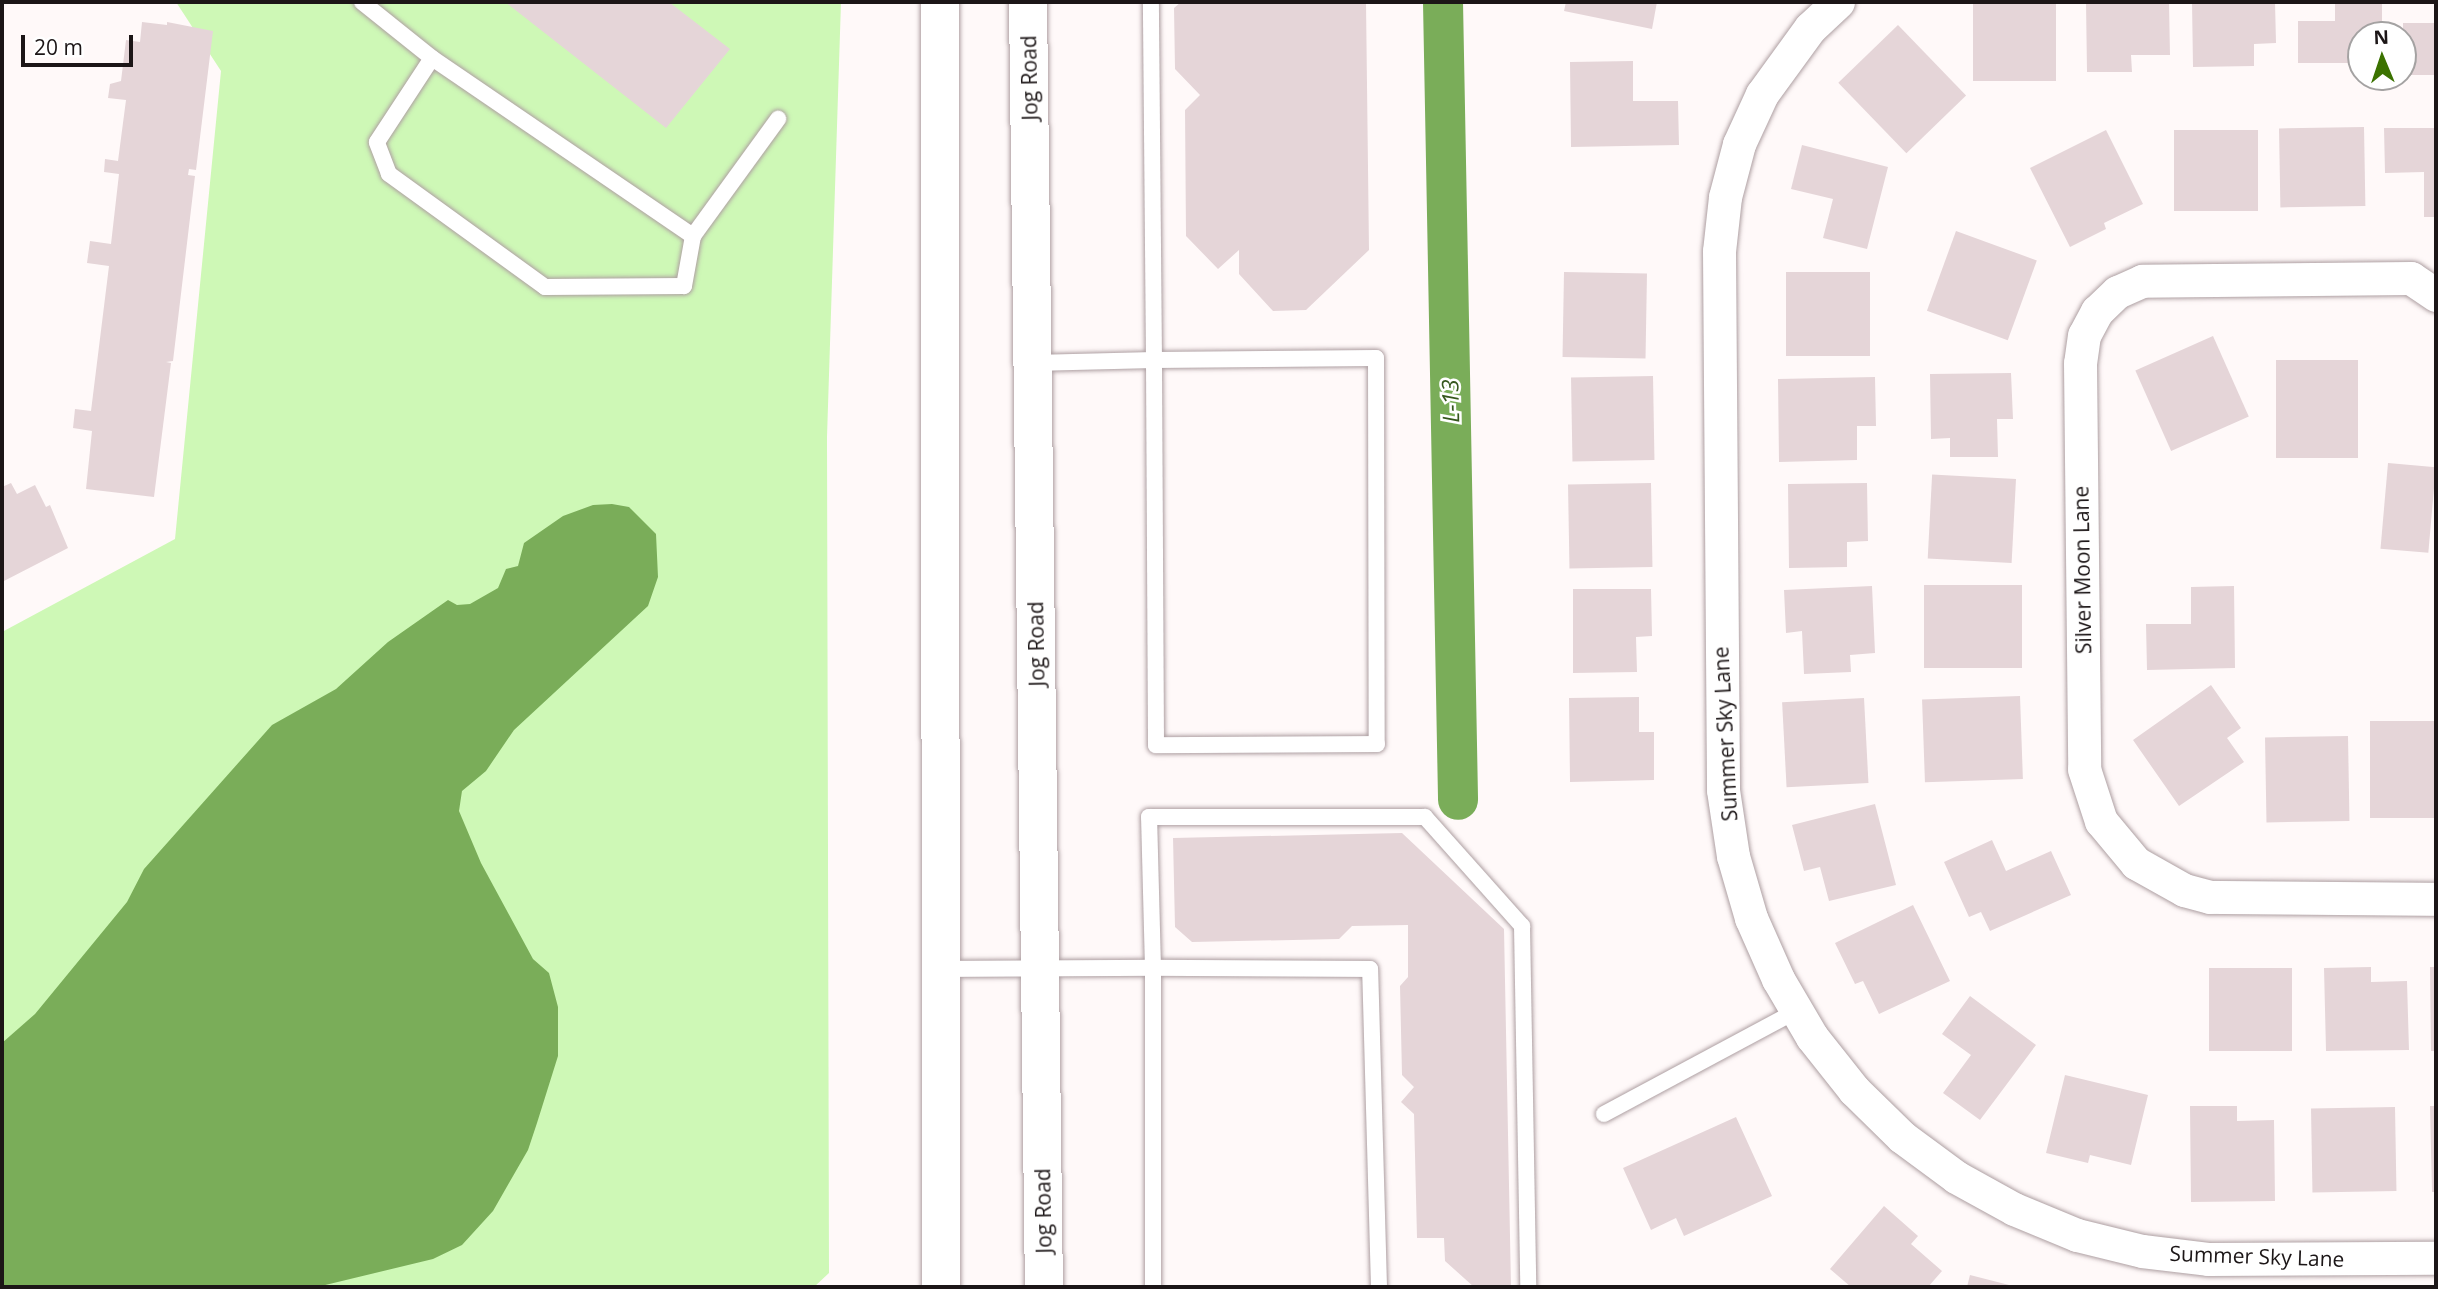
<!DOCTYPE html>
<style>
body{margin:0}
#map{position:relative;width:2438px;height:1289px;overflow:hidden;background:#fff9f9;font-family:"Open Sans",sans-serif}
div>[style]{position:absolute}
.green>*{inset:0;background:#cef8b6}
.water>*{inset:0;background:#7aad59}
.canal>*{height:40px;margin:-20px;padding:0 20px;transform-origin:20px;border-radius:20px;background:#7aad59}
.building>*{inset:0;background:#e5d5d8;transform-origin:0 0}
.roads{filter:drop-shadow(0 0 2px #ae9fa2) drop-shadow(0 0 2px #ae9fa2)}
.service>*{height:16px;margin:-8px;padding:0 8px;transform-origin:8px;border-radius:8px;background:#fff}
.minor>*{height:33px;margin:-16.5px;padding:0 16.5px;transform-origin:16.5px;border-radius:16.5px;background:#fff}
.secondary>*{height:38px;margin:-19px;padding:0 19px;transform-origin:19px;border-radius:19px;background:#fff}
span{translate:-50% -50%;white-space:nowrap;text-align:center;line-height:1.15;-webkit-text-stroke:5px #fff;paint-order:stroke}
.street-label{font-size:21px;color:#1c1617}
.water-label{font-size:23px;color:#35571d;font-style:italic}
.frame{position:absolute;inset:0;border:4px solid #1c1617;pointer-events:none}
.north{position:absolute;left:2347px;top:21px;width:70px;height:70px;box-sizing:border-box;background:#fff;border:2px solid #a4a2a2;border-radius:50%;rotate:358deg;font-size:19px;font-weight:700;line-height:28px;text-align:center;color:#1c1617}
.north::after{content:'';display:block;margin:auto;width:24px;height:32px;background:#3b7200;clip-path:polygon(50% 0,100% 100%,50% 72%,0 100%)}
.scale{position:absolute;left:21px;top:35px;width:112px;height:32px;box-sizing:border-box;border:4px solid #1c1617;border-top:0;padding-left:9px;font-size:21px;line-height:24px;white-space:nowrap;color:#1c1617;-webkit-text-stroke:5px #fff;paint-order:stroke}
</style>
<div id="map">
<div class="green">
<div style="clip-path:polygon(176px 2px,841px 2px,827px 437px,829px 1273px,814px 1287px,2px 1287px,2px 632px,175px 539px,221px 71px)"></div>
</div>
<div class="water">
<div style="clip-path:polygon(612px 504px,629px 507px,656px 534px,658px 577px,648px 606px,514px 730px,486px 771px,462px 791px,459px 811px,481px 863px,533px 959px,549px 973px,558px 1007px,558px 1056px,537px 1123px,528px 1150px,493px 1211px,462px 1245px,433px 1259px,317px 1287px,2px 1287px,2px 1043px,35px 1014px,127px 902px,144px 869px,272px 725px,336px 689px,388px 642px,448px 600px,457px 605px,470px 604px,498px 588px,506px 569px,518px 566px,524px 543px,563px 516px,593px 505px)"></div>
</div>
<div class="canal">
<div style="left:1443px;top:2px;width:798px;rotate:88.92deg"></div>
</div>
<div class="building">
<div style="clip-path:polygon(505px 2px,669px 2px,730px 49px,666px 128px)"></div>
<div style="clip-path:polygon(1181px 2px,1366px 2px,1369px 250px,1306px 310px,1273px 311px,1239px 274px,1239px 250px,1218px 269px,1186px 236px,1185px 110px,1200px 95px,1175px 69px,1174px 8px)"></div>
<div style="clip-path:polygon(1566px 2px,1657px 2px,1652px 29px,1564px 11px)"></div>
<div style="left:1973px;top:2px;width:83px;height:79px"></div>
<div style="clip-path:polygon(2086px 2px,2169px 2px,2170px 55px,2131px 55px,2132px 72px,2087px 72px)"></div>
<div style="clip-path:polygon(2192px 2px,2275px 2px,2276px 43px,2254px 44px,2254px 66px,2193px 67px)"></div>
<div style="clip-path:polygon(2335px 2px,2382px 2px,2382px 35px,2361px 35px,2361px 63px,2298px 63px,2298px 21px,2335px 21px)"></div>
<div style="clip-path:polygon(142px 22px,167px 25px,167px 22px,213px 31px,196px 170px,189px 169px,188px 175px,195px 176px,173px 361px,166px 362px,171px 363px,154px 497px,86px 489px,92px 431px,73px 428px,75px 409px,91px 411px,109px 266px,87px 263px,90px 241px,111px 244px,119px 174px,104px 172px,105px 159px,118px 161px,126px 100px,108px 98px,110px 84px,121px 81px,126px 40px,140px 42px)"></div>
<div style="left:2403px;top:23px;width:33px;height:52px"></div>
<div style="left:1898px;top:25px;width:98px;height:83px;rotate:46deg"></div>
<div style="clip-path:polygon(1633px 61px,1633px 101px,1678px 101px,1679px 145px,1571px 147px,1570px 62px)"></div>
<div style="left:2364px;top:127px;width:79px;height:85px;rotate:89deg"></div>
<div style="clip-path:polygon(2384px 128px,2436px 128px,2436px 217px,2424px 217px,2424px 172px,2385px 173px)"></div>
<div style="clip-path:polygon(2106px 130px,2143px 204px,2104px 223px,2106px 229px,2070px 247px,2030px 168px)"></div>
<div style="left:2258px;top:130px;width:81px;height:84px;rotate:90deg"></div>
<div style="clip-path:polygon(1802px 145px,1888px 167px,1867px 249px,1823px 238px,1833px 199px,1791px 189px)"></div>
<div style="left:1956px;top:231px;width:86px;height:85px;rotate:20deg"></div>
<div style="left:1564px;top:272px;width:83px;height:85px;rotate:1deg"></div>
<div style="left:1786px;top:272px;width:84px;height:84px"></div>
<div style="left:2213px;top:336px;width:88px;height:85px;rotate:66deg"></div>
<div style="left:2276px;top:360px;width:82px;height:98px"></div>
<div style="clip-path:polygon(2011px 373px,2013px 419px,1997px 419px,1998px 457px,1950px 457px,1950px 438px,1931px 439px,1930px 374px)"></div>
<div style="left:1653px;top:376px;width:84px;height:82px;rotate:89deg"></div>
<div style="clip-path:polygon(1875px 377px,1876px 426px,1857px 426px,1857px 460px,1779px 462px,1778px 379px)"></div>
<div style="left:2388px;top:463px;width:48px;height:86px;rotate:5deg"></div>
<div style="left:2016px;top:479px;width:84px;height:84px;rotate:93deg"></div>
<div style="clip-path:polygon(11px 483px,17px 494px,35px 485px,46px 507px,50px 505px,68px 548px,2px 582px,2px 487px)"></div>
<div style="left:1651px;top:483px;width:84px;height:83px;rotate:89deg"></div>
<div style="clip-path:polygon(1867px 483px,1868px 541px,1847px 542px,1847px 567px,1789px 568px,1788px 484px)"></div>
<div style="left:1924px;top:585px;width:98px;height:83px"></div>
<div style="clip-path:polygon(1872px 586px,1875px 653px,1850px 655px,1851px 672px,1804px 674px,1802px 631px,1786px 633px,1784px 590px)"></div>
<div style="clip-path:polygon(2234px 586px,2235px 668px,2147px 670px,2146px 624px,2191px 624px,2191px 587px)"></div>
<div style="clip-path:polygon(1573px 589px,1651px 589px,1652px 636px,1636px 637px,1637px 672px,1573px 673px)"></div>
<div style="clip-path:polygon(2211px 685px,2241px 728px,2227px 738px,2244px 762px,2179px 806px,2133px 740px)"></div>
<div style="left:2020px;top:696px;width:83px;height:98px;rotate:88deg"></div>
<div style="clip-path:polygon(1639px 697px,1639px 732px,1654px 732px,1654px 780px,1570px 782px,1569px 698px)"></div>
<div style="left:1864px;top:698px;width:85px;height:82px;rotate:87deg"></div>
<div style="left:2436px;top:721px;width:97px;height:66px;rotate:90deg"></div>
<div style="left:2348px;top:736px;width:85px;height:83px;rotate:89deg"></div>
<div style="clip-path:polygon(1875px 804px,1896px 885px,1829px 901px,1820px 867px,1804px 871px,1792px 825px)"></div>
<div style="clip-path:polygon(1402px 833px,1504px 929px,1511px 1287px,1474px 1287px,1445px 1261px,1444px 1238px,1417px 1238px,1414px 1114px,1401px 1102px,1414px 1087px,1402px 1075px,1400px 986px,1408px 977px,1408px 925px,1352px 926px,1339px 939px,1192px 942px,1175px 927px,1173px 838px)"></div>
<div style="clip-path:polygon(1992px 840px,2006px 871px,2051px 851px,2071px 895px,1990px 931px,1981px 912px,1969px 917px,1944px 862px)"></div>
<div style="clip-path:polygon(1913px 905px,1950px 981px,1879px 1014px,1863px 981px,1855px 984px,1835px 943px)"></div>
<div style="clip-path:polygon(2371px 967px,2371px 982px,2407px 981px,2409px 1050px,2326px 1051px,2324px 968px)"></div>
<div style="clip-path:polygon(2430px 967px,2436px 967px,2436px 1051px,2431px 1051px)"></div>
<div style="left:2209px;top:968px;width:83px;height:83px"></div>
<div style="clip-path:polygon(1970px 996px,2036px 1045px,1980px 1120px,1943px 1093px,1971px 1055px,1942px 1034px)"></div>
<div style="clip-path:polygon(2065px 1075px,2148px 1095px,2131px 1165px,2090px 1155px,2088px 1163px,2046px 1153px)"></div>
<div style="clip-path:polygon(2190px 1106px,2237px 1106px,2237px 1121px,2274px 1120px,2275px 1201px,2191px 1202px)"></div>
<div style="clip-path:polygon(2430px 1106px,2436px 1106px,2436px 1192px,2432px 1192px)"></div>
<div style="left:2395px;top:1107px;width:84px;height:84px;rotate:89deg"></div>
<div style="clip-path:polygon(1736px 1117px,1772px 1196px,1684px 1236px,1676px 1218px,1651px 1230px,1623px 1168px)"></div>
<div style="clip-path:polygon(1884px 1206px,1918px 1236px,1911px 1244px,1942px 1271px,1928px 1287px,1851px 1287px,1830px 1269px)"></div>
<div style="clip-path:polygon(1970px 1275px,2013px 1286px,2013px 1287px,1967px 1287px)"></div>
</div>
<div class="roads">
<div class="service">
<div style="left:362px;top:2px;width:90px;rotate:38.7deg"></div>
<div style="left:432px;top:58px;width:316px;rotate:34.3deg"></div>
<div style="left:693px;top:236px;width:51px;rotate:100.2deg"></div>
<div style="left:684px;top:286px;width:139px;rotate:179.6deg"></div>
<div style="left:545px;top:287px;width:193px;rotate:-144.1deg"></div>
<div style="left:389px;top:174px;width:34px;rotate:-111deg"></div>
<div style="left:377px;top:142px;width:100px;rotate:-56.8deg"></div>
<div style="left:693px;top:236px;width:145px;rotate:-54deg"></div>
<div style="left:1376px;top:358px;width:386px;rotate:89.9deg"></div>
<div style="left:1377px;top:744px;width:221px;rotate:179.7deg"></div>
<div style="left:1156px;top:745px;width:385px;rotate:-90.3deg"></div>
<div style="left:1154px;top:360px;width:222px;rotate:-0.5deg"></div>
<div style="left:1033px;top:363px;width:121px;rotate:-1.4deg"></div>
<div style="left:1154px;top:360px;width:358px;rotate:-90.5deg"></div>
<div style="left:941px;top:969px;width:212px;rotate:-0.3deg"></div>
<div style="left:1153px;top:968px;width:319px;rotate:90deg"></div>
<div style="left:1604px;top:1114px;width:218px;rotate:-28.2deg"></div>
<div style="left:1379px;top:1287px;width:318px;rotate:-91.6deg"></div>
<div style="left:1370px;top:969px;width:217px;rotate:-179.7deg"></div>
<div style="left:1153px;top:968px;width:151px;rotate:-91.5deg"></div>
<div style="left:1149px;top:817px;width:276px"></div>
<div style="left:1425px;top:817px;width:146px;rotate:48.3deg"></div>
<div style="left:1522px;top:926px;width:361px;rotate:89deg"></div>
</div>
<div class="minor">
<div style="left:1838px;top:2px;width:38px;rotate:137deg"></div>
<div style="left:1810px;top:28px;width:82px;rotate:126deg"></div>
<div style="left:1762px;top:94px;width:55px;rotate:114.7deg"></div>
<div style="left:1739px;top:144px;width:55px;rotate:104.8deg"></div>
<div style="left:1725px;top:197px;width:54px;rotate:96.3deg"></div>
<div style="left:1719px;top:251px;width:539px;rotate:89.57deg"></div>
<div style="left:1723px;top:790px;width:67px;rotate:81.4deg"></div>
<div style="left:1733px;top:856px;width:65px;rotate:73.8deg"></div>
<div style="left:1751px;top:918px;width:67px;rotate:66.1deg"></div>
<div style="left:1778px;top:979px;width:67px;rotate:59.6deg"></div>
<div style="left:1812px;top:1037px;width:68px;rotate:51.6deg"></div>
<div style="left:1854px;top:1090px;width:67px;rotate:44.4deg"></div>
<div style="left:1902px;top:1137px;width:67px;rotate:36.5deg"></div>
<div style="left:1956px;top:1177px;width:66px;rotate:28.9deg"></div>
<div style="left:2014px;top:1209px;width:68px;rotate:22.4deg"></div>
<div style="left:2077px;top:1235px;width:67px;rotate:13.8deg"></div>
<div style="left:2142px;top:1251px;width:66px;rotate:6.9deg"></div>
<div style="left:2208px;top:1259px;width:228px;rotate:-0.3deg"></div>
<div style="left:2436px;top:295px;width:30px;rotate:-146deg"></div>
<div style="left:2411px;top:278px;width:269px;rotate:179.4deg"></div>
<div style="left:2142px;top:281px;width:27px;rotate:156deg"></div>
<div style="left:2117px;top:292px;width:28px;rotate:136deg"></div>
<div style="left:2097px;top:311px;width:27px;rotate:118deg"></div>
<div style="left:2084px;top:335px;width:28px;rotate:98deg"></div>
<div style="left:2080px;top:363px;width:406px;rotate:89.4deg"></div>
<div style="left:2084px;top:769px;width:55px;rotate:71.9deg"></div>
<div style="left:2101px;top:821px;width:55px;rotate:50.2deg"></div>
<div style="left:2136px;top:863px;width:55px;rotate:29.4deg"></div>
<div style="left:2184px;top:890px;width:27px;rotate:15deg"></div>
<div style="left:2210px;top:897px;width:226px;rotate:0.5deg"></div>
</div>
<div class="secondary">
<div style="left:940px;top:2px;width:1285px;rotate:89.96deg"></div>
<div style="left:1028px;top:2px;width:1285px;rotate:89.29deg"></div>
</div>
</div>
<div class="street-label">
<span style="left:1029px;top:78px;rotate:-91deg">Jog Road</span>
<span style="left:2082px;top:570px;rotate:-91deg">Silver Moon Lane</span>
<span style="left:1036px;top:644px;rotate:-91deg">Jog Road</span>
<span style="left:1725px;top:734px;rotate:-93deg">Summer Sky Lane</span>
<span style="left:1043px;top:1211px;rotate:-91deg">Jog Road</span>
<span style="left:2257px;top:1256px;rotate:2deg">Summer Sky Lane</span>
</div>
<div class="water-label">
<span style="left:1450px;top:401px;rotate:-91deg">L-13</span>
</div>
<div class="frame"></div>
<div class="north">N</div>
<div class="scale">20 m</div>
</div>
